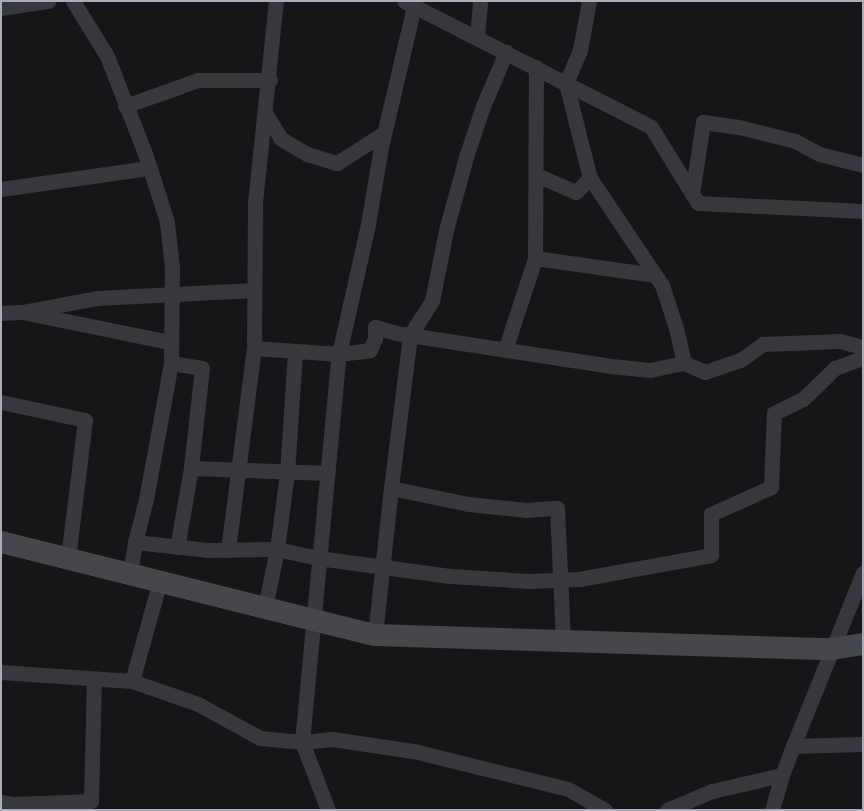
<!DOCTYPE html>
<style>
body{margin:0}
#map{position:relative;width:864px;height:811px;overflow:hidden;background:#161618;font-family:"Source Sans 3",sans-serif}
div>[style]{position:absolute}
.street>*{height:15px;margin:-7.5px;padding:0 7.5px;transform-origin:7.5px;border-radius:7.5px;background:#37383d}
.secondary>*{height:22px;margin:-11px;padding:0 11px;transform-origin:11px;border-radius:11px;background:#45474d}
span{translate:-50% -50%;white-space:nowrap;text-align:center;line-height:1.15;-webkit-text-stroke:3px #111113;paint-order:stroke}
.frame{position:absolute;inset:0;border:2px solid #a8adb8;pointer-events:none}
</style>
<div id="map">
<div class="street">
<div style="left:73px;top:1px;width:65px;rotate:58.3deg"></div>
<div style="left:107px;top:56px;width:107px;rotate:68.7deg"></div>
<div style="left:146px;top:156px;width:69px;rotate:72.3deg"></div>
<div style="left:167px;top:222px;width:46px;rotate:83.8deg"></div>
<div style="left:172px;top:268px;width:95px;rotate:90.6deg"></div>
<div style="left:171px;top:363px;width:138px;rotate:100.4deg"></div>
<div style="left:146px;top:499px;width:44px;rotate:104.3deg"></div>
<div style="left:404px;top:1px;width:277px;rotate:27deg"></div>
<div style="left:651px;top:127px;width:89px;rotate:58.3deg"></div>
<div style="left:698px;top:203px;width:165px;rotate:2.8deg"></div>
<div style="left:589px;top:1px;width:50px;rotate:100.4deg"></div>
<div style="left:580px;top:50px;width:36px;rotate:113deg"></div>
<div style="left:566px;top:83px;width:49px;rotate:76deg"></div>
<div style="left:578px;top:131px;width:49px;rotate:75.7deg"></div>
<div style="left:590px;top:178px;width:129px;rotate:56.1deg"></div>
<div style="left:662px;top:285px;width:45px;rotate:72deg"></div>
<div style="left:676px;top:328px;width:36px;rotate:77deg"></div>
<div style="left:684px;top:363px;width:23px;rotate:23deg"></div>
<div style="left:705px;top:372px;width:39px;rotate:-19deg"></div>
<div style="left:742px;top:359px;width:26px;rotate:-36deg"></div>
<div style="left:763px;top:344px;width:77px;rotate:-2.2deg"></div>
<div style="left:840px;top:341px;width:24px;rotate:15deg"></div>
<div style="left:1px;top:8px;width:48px;rotate:-8.5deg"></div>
<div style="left:477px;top:37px;width:36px;rotate:-85deg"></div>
<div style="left:536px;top:67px;width:191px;rotate:90.3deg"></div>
<div style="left:535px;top:258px;width:121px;rotate:8.1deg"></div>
<div style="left:125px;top:106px;width:77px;rotate:-19.6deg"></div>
<div style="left:198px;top:80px;width:72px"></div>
<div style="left:266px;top:114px;width:29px;rotate:59deg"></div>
<div style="left:281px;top:139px;width:30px;rotate:30deg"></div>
<div style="left:307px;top:154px;width:31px;rotate:17deg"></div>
<div style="left:337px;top:163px;width:56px;rotate:-32.6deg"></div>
<div style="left:536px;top:175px;width:43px;rotate:23deg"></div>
<div style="left:576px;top:192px;width:20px;rotate:-45deg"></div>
<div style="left:1px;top:189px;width:149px;rotate:-8.1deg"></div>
<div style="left:692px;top:194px;width:73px;rotate:-81.3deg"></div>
<div style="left:703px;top:122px;width:36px;rotate:8deg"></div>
<div style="left:739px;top:127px;width:58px;rotate:14deg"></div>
<div style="left:795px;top:141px;width:27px;rotate:28deg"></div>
<div style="left:819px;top:154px;width:45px;rotate:14deg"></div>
<div style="left:1px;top:313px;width:21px;rotate:-3deg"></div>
<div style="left:22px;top:312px;width:76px;rotate:-10.6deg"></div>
<div style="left:97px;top:298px;width:157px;rotate:-2.9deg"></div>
<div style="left:27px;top:313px;width:146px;rotate:11.5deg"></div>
<div style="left:254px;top:348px;width:85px;rotate:4deg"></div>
<div style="left:339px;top:354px;width:133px;rotate:-77.4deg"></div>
<div style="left:368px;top:224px;width:78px;rotate:-80.4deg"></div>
<div style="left:381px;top:147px;width:145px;rotate:-76.8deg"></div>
<div style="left:505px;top:350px;width:97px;rotate:-71.9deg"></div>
<div style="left:171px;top:363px;width:31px;rotate:9deg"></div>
<div style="left:202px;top:368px;width:101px;rotate:96.3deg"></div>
<div style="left:191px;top:468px;width:80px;rotate:100deg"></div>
<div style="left:1px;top:402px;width:86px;rotate:12.1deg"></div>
<div style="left:85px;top:420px;width:139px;rotate:97deg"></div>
<div style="left:191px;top:468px;width:136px;rotate:2.1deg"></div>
<div style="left:391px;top:488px;width:154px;rotate:-82.9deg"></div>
<div style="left:410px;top:335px;width:40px;rotate:-57.1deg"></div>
<div style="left:432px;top:301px;width:72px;rotate:-78.8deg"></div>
<div style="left:446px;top:230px;width:79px;rotate:-74.6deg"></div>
<div style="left:467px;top:154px;width:51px;rotate:-71.6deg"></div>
<div style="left:483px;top:106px;width:59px;rotate:-66.9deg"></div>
<div style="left:228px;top:550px;width:204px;rotate:-82.7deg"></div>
<div style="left:254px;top:348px;width:145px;rotate:-89.6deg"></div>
<div style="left:255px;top:203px;width:203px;rotate:-84.1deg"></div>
<div style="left:130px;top:574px;width:32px;rotate:-81deg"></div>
<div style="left:135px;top:542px;width:72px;rotate:6.3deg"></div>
<div style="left:207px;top:550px;width:70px;rotate:-0.8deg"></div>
<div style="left:277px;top:549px;width:42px;rotate:12.4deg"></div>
<div style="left:318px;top:558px;width:133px;rotate:7.8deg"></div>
<div style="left:450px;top:576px;width:78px;rotate:3.7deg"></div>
<div style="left:528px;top:581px;width:51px;rotate:-2.2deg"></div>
<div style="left:579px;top:579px;width:134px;rotate:-10.3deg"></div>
<div style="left:711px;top:555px;width:41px;rotate:-90deg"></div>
<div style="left:711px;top:514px;width:66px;rotate:-24.2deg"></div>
<div style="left:771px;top:487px;width:74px;rotate:-87.7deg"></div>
<div style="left:774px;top:413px;width:32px;rotate:-26deg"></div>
<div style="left:803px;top:399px;width:45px;rotate:-44.1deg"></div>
<div style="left:835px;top:368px;width:30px;rotate:-20deg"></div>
<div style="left:265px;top:608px;width:60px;rotate:-78.5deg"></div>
<div style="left:277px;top:549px;width:77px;rotate:-82.5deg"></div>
<div style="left:287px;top:473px;width:122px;rotate:-86.2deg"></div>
<div style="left:375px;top:635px;width:148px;rotate:-83.8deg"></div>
<div style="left:391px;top:488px;width:79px;rotate:11.7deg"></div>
<div style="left:468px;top:504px;width:58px;rotate:5.9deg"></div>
<div style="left:526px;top:510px;width:31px;rotate:-4deg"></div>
<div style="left:557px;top:508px;width:133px;rotate:87.4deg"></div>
<div style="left:1px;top:672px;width:131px;rotate:3.9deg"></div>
<div style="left:132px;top:681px;width:70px;rotate:19.2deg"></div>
<div style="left:198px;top:704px;width:71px;rotate:28.7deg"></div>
<div style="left:260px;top:738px;width:42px;rotate:5.4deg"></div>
<div style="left:302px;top:742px;width:73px;rotate:69.1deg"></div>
<div style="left:132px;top:681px;width:104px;rotate:-74.4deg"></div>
<div style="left:793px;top:746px;width:187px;rotate:-68deg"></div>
<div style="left:1px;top:802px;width:12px;rotate:9deg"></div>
<div style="left:13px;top:804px;width:78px;rotate:-2.2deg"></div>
<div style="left:91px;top:801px;width:122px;rotate:-88.6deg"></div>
<div style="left:605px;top:810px;width:43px;rotate:-150.4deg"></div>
<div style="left:568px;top:789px;width:160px;rotate:-166.2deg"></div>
<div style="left:413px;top:751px;width:82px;rotate:-171.6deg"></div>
<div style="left:332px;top:739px;width:30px;rotate:174deg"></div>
<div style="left:302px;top:742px;width:390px;rotate:-84.6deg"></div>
<div style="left:339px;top:354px;width:31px;rotate:-7deg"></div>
<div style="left:370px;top:350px;width:13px;rotate:-67deg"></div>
<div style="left:375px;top:338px;width:11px;rotate:-90deg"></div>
<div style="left:375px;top:327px;width:22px;rotate:16deg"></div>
<div style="left:396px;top:333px;width:218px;rotate:8.7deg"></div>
<div style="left:611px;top:366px;width:39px;rotate:6deg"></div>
<div style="left:650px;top:370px;width:35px;rotate:-12deg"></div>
<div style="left:667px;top:810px;width:49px;rotate:-22.9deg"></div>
<div style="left:712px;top:791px;width:72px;rotate:-12.9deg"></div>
<div style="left:782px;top:775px;width:31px;rotate:-69deg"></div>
<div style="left:793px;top:746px;width:70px;rotate:-1.6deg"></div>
<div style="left:772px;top:810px;width:36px;rotate:-74deg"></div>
</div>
<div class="secondary">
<div style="left:1px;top:542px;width:385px;rotate:14deg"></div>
<div style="left:375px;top:635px;width:457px;rotate:1.8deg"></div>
<div style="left:832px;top:649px;width:31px;rotate:-9deg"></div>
</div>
<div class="frame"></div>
</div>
